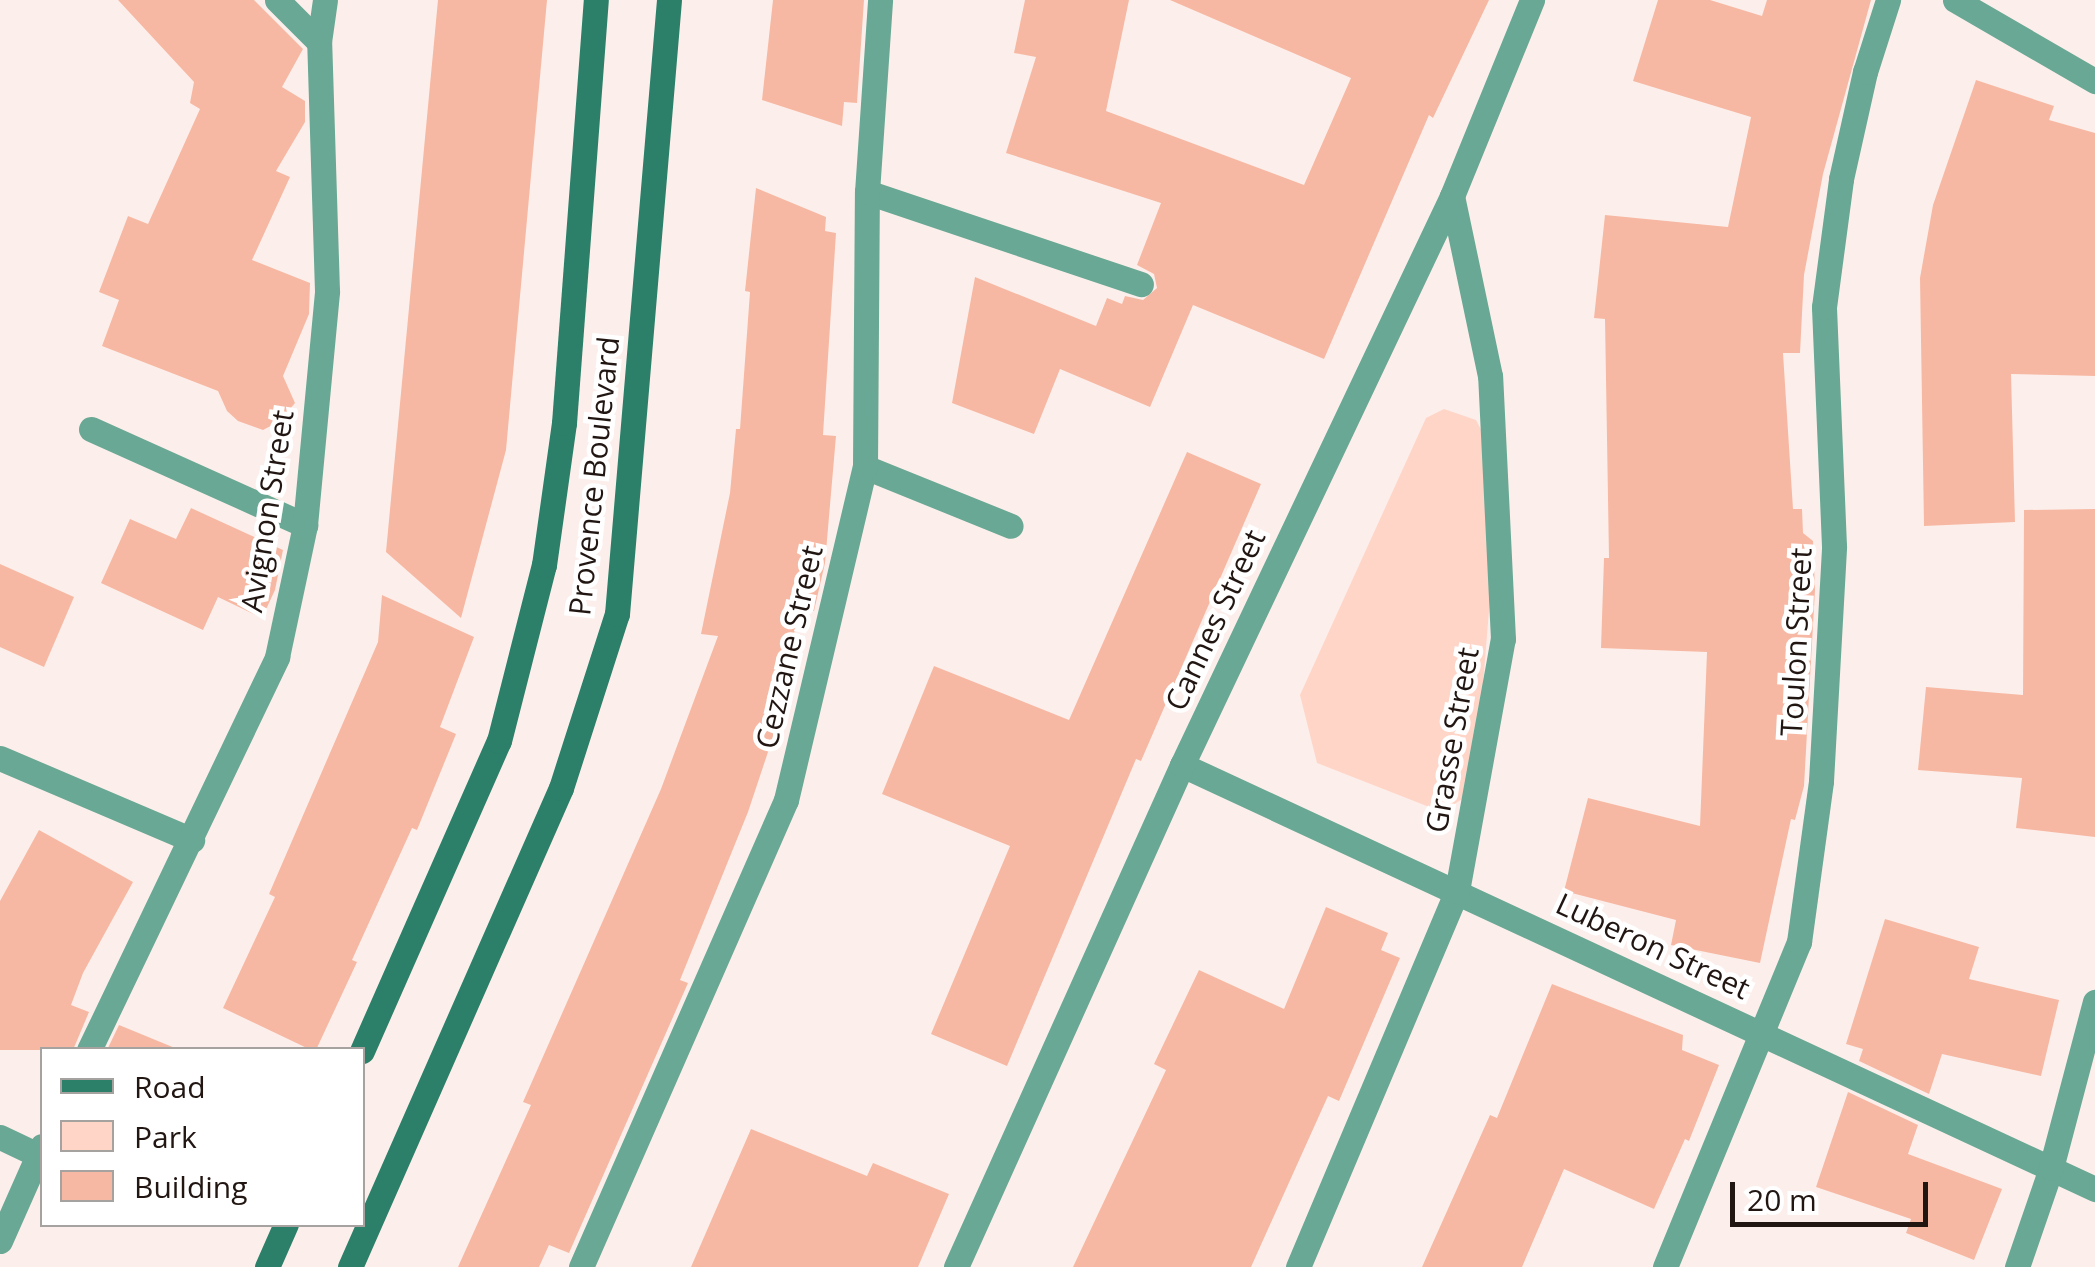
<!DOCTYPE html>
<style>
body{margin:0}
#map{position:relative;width:2095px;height:1267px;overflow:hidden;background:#fcefeb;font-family:"Open Sans",sans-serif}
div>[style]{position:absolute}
.green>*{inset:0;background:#ffd5c8}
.building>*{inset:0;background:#f7b8a3}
.street>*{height:25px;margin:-12.5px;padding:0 12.5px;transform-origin:12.5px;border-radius:12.5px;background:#69a894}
.secondary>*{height:25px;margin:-12.5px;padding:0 12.5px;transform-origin:12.5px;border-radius:12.5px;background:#2c7f69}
span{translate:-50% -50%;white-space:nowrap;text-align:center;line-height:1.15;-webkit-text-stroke:9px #fff;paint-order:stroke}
.street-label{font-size:30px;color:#211612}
.legend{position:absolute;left:40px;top:1047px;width:325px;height:180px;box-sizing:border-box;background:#fff;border:2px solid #a6a2a0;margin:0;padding:12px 18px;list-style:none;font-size:30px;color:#211612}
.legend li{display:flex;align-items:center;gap:20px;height:50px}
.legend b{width:50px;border:2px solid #a6a2a0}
.scale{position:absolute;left:1730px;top:1182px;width:198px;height:45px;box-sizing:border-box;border:5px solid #211612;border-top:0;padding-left:12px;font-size:30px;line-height:35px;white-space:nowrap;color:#211612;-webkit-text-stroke:8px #fff;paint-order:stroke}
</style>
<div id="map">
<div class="green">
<div style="clip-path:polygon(1444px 409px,1476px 420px,1488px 443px,1496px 523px,1483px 685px,1467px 796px,1442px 812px,1317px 763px,1300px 695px,1426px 418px)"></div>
</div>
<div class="building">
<div style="clip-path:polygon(118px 0,254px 0,303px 49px,282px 87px,305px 101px,305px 122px,276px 171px,290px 177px,252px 260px,310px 283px,309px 314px,283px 376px,295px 403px,280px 421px,263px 430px,238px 421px,227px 411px,218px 391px,102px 346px,119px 300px,99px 292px,128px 216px,148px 224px,200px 109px,190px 103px,194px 82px)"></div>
<div style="clip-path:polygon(438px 0,547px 0,506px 450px,461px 618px,386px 552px)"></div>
<div style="clip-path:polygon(773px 0,864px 0,857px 103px,844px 102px,842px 126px,762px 100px)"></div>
<div style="clip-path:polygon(1025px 0,1129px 0,1106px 111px,1304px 185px,1351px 78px,1170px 0,1489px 0,1433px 118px,1429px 115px,1324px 359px,1193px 305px,1150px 407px,1060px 369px,1034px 434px,952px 403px,975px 277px,1096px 326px,1107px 298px,1122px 304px,1125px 296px,1143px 300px,1157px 288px,1154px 274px,1137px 265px,1161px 203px,1006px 153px,1036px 57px,1014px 53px)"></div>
<div style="clip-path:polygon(1658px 0,1710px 0,1762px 16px,1767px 0,1871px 0,1823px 174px,1804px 275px,1800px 353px,1783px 353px,1793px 509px,1802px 509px,1803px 533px,1813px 541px,1815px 590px,1804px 786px,1795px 820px,1791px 819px,1760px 963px,1671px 945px,1676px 920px,1564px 891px,1588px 798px,1700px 826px,1707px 652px,1601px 648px,1604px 558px,1609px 558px,1605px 319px,1594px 318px,1605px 215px,1728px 227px,1751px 117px,1633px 81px)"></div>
<div style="clip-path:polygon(1976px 80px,2054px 106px,2049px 120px,2095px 133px,2095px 376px,2011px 374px,2015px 522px,1924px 526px,1920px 278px,1933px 205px)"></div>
<div style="clip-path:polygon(756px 188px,826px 217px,825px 231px,836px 233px,823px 435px,836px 436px,825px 563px,814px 611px,799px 608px,775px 731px,748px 812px,680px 980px,688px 983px,569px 1253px,549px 1245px,539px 1267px,458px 1267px,531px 1105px,523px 1102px,661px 789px,718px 636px,701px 634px,730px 493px,736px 429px,740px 429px,750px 292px,745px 291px)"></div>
<div style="clip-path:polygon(1187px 452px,1261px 484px,1141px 761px,1136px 759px,1007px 1066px,931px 1034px,1010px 846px,882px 794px,934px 666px,1069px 720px)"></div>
<div style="clip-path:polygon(191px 508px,283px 550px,275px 590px,262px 618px,218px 597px,203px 630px,101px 583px,130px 519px,176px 539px)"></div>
<div style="clip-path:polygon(2095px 509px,2095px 837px,2016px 828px,2022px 778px,1918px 770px,1926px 687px,2023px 695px,2024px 510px)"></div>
<div style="clip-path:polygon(0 564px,74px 597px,44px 667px,0 647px)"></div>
<div style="clip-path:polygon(382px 595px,474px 637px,440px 727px,456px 734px,417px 830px,412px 828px,352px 960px,357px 962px,316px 1050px,311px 1050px,223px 1008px,275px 897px,269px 894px,378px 642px)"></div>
<div style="clip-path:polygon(39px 830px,133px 882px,83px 973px,71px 1005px,89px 1012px,73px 1050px,0 1050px,0 901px)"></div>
<div style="clip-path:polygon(1326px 907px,1388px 933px,1381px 950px,1400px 958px,1339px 1101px,1328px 1096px,1251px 1267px,1073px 1267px,1166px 1070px,1154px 1064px,1199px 970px,1284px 1009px)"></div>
<div style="clip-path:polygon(1885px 919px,1979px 947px,1969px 979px,2059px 1000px,2041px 1076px,1942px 1054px,1929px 1094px,1859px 1061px,1863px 1049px,1846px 1044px)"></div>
<div style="clip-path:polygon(1552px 984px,1683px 1035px,1682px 1050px,1719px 1065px,1689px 1141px,1685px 1139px,1654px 1209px,1564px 1169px,1522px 1267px,1422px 1267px,1490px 1115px,1497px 1118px)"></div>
<div style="clip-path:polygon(119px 1025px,175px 1048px,175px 1050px,107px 1050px)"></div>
<div style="clip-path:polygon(1848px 1092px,1918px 1125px,1908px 1154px,2002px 1189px,1974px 1260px,1906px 1233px,1911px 1219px,1816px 1187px)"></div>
<div style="clip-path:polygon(751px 1129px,867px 1176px,873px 1163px,949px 1194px,918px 1267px,691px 1267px)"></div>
</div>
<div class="street">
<div style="left:277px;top:0;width:59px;rotate:45deg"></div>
<div style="left:1955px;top:0;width:162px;rotate:30.1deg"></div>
<div style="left:867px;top:192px;width:289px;rotate:18.6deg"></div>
<div style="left:91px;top:429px;width:235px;rotate:24.2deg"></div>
<div style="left:865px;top:467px;width:157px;rotate:22deg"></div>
<div style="left:0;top:758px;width:209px;rotate:23.1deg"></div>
<div style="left:1182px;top:765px;width:1007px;rotate:24.91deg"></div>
<div style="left:89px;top:1050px;width:436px;rotate:-64.4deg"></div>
<div style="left:277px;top:657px;width:135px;rotate:-78deg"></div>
<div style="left:305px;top:525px;width:235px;rotate:-84.6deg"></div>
<div style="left:327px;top:291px;width:249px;rotate:-91.8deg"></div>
<div style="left:319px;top:42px;width:42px;rotate:-81.9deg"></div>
<div style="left:0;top:1137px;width:42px;rotate:25.3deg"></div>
<div style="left:0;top:1241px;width:104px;rotate:-66.1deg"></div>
<div style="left:581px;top:1267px;width:510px;rotate:-66.3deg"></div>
<div style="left:786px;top:800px;width:342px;rotate:-76.7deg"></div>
<div style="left:865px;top:467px;width:275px;rotate:-89.6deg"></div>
<div style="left:867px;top:192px;width:192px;rotate:-86.1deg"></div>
<div style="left:956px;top:1267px;width:551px;rotate:-65.76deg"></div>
<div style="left:1182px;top:765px;width:630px;rotate:-64.61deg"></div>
<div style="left:1452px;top:196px;width:212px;rotate:-67.8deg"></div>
<div style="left:1298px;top:1267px;width:408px;rotate:-67.1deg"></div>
<div style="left:1457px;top:891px;width:256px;rotate:-79.7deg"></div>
<div style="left:1503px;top:639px;width:263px;rotate:-92.8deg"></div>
<div style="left:1490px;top:376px;width:184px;rotate:-101.9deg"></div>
<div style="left:1665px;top:1267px;width:352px;rotate:-67.6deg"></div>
<div style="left:1799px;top:942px;width:162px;rotate:-82.2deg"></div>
<div style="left:1821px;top:781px;width:235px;rotate:-86.8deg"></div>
<div style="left:1834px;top:546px;width:239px;rotate:-92.4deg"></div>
<div style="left:1824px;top:307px;width:129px;rotate:-82.4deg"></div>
<div style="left:1841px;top:179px;width:110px;rotate:-77.4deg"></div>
<div style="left:1865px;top:72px;width:76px;rotate:-72.3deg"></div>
<div style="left:2017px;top:1267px;width:105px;rotate:-71deg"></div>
<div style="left:2051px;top:1168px;width:172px;rotate:-75.2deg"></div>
</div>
<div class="secondary">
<div style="left:362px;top:1051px;width:339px;rotate:-66.2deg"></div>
<div style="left:499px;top:741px;width:182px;rotate:-75.7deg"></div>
<div style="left:544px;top:565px;width:143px;rotate:-82deg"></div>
<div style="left:564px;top:423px;width:424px;rotate:-85.7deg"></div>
<div style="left:267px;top:1267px;width:47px;rotate:-66.2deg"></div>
<div style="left:350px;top:1267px;width:523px;rotate:-66.23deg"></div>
<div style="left:561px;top:788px;width:183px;rotate:-72.2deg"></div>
<div style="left:617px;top:614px;width:616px;rotate:-85.16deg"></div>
</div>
<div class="street-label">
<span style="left:594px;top:476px;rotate:-84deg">Provence Boulevard</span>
<span style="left:267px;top:511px;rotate:-81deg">Avignon Street</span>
<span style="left:1215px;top:620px;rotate:-65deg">Cannes Street</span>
<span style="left:1796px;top:642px;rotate:-87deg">Toulon Street</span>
<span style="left:789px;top:647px;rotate:-77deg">Cezzane Street</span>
<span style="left:1452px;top:740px;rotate:-80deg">Grasse Street</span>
<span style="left:1653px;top:946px;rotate:25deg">Luberon Street</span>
</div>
<ul class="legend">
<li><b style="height:12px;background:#2c7f69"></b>Road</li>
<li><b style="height:28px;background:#ffd5c8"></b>Park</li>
<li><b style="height:28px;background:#f7b8a3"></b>Building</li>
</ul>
<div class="scale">20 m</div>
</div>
